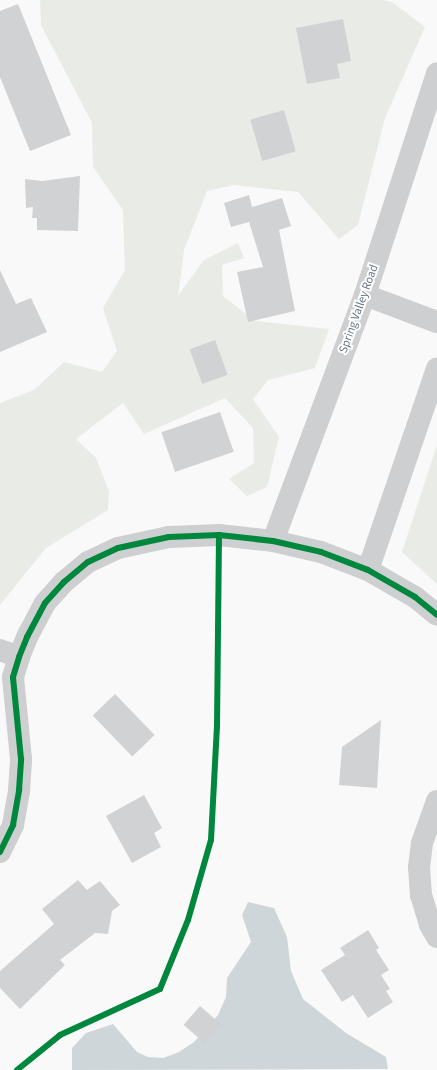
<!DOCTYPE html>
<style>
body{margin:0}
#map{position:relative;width:437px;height:1070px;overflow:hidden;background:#f9f9f9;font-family:"Source Sans 3",sans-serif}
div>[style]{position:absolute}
.green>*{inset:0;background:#e8ebe6}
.water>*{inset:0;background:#ced6d9}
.building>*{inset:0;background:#d0d2d3;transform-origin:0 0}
.minor>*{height:22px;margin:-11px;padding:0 11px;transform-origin:11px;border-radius:11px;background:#cecfd0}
.cycleway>*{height:6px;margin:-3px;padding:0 3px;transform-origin:3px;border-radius:3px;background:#00873e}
span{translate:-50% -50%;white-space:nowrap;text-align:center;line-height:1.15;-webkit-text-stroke:4px #fff;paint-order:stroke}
.street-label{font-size:12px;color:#657683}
</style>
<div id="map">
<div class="green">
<div style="clip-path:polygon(40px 0,383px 0,392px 2px,425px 27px,385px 118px,358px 225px,339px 239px,298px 192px,234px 185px,207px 191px,184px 250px,178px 296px,204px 260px,238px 243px,244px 258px,222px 265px,223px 296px,255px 321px,329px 329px,315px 368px,268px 380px,253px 399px,279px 437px,267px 487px,247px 496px,229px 479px,254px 463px,253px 428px,225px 398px,144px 434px,123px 403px,76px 439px,96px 458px,109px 491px,108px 510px,46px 548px,0 605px,0 403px,34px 390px,64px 362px,102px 372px,117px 351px,103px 308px,125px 270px,123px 210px,93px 167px,92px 123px,41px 25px)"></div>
<div style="clip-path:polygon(437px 445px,437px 584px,402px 552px)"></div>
</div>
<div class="water">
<div style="clip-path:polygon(248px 902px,274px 908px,287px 937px,291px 971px,303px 999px,346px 1033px,386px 1057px,388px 1069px,72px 1070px,72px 1048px,86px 1033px,113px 1024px,137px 1052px,148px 1057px,163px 1058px,179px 1052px,194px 1042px,218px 1015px,226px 997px,227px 978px,251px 942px,242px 915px)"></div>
</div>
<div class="building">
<div style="clip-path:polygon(18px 4px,71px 135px,30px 151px,0 77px,0 11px)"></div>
<div style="clip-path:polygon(343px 19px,351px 61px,337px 64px,340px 78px,307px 84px,296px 28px)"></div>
<div style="left:284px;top:110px;width:43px;height:35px;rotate:74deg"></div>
<div style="clip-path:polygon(80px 176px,78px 231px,37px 230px,37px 218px,32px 218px,33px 207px,26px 208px,25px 179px,42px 181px)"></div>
<div style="clip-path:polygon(249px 195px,252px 207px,282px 198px,291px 226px,279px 230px,295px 311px,248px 322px,237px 272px,263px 267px,249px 222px,231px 227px,224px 203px)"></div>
<div style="clip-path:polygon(0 270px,16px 304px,31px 298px,47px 332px,0 352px)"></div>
<div style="left:215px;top:340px;width:37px;height:27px;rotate:70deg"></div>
<div style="left:220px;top:412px;width:42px;height:62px;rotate:71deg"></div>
<div style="left:115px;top:694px;width:57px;height:31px;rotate:46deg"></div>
<div style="clip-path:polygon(381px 720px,377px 788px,339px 785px,342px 747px)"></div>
<div style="clip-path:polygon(144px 795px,162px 828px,154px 833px,161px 847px,132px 863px,106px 816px)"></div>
<div style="clip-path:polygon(78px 880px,87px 890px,100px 881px,120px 905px,112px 911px,108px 934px,95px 933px,60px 960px,65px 965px,20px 1009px,0 988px,0 971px,54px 924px,42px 909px)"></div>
<div style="clip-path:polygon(368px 930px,379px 948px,376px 950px,389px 970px,381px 975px,390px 989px,386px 991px,393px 1002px,368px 1018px,353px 995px,342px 1002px,321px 970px,345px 955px,340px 948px)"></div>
<div style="left:200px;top:1006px;width:28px;height:25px;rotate:41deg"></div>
</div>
<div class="minor">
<div style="left:365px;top:295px;width:77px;rotate:20.6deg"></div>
<div style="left:273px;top:541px;width:263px;rotate:-69.5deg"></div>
<div style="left:365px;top:295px;width:233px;rotate:-72deg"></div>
<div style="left:368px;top:570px;width:213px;rotate:-71.1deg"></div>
<div style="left:0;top:650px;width:20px;rotate:20deg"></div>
<div style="left:437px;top:801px;width:45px;rotate:109.7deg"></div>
<div style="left:422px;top:843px;width:24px;rotate:97deg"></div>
<div style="left:419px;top:867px;width:28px;rotate:86deg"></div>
<div style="left:421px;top:895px;width:31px;rotate:73deg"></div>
<div style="left:430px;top:925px;width:14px;rotate:60deg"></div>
<div style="left:0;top:852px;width:30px;rotate:-64deg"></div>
<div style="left:13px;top:825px;width:36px;rotate:-80deg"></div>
<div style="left:19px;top:790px;width:31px;rotate:-86deg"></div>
<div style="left:21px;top:759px;width:82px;rotate:-95.6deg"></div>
<div style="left:13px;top:677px;width:21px;rotate:-73deg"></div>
<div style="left:19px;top:657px;width:22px;rotate:-68deg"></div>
<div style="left:27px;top:637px;width:38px;rotate:-62deg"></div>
<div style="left:45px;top:603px;width:28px;rotate:-48deg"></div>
<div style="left:64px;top:582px;width:31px;rotate:-40deg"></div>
<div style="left:88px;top:562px;width:33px;rotate:-25deg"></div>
<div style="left:118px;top:548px;width:52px;rotate:-12.2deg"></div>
<div style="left:169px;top:537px;width:50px;rotate:-2.3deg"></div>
<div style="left:219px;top:535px;width:54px;rotate:6.3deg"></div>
<div style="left:273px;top:541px;width:49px;rotate:12.9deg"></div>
<div style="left:321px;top:552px;width:50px;rotate:21deg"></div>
<div style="left:368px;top:570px;width:54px;rotate:29.9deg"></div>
<div style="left:415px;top:597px;width:28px;rotate:39deg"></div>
</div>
<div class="cycleway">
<div style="left:0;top:852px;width:30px;rotate:-64deg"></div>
<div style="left:13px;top:825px;width:36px;rotate:-80deg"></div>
<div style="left:19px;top:790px;width:31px;rotate:-86deg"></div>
<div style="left:21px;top:759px;width:82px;rotate:-95.6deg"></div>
<div style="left:13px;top:677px;width:21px;rotate:-73deg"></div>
<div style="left:19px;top:657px;width:22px;rotate:-68deg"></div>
<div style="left:27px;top:637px;width:38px;rotate:-62deg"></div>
<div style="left:45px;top:603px;width:28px;rotate:-48deg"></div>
<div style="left:64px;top:582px;width:31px;rotate:-40deg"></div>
<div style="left:88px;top:562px;width:33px;rotate:-25deg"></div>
<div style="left:118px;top:548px;width:52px;rotate:-12.2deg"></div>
<div style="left:169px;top:537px;width:50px;rotate:-2.3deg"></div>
<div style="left:219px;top:535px;width:54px;rotate:6.3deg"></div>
<div style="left:273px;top:541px;width:49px;rotate:12.9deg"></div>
<div style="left:321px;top:552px;width:50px;rotate:21deg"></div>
<div style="left:368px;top:570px;width:54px;rotate:29.9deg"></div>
<div style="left:415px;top:597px;width:28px;rotate:39deg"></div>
<div style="left:17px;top:1070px;width:55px;rotate:-39.1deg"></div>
<div style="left:60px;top:1035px;width:110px;rotate:-24.7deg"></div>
<div style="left:160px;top:989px;width:74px;rotate:-67.9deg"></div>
<div style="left:188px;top:920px;width:83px;rotate:-74deg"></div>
<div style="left:211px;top:840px;width:113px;rotate:-87deg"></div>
<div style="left:217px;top:727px;width:192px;rotate:-89.4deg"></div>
</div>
<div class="street-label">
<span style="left:359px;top:309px;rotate:-70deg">Spring Valley Road</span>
</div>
</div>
